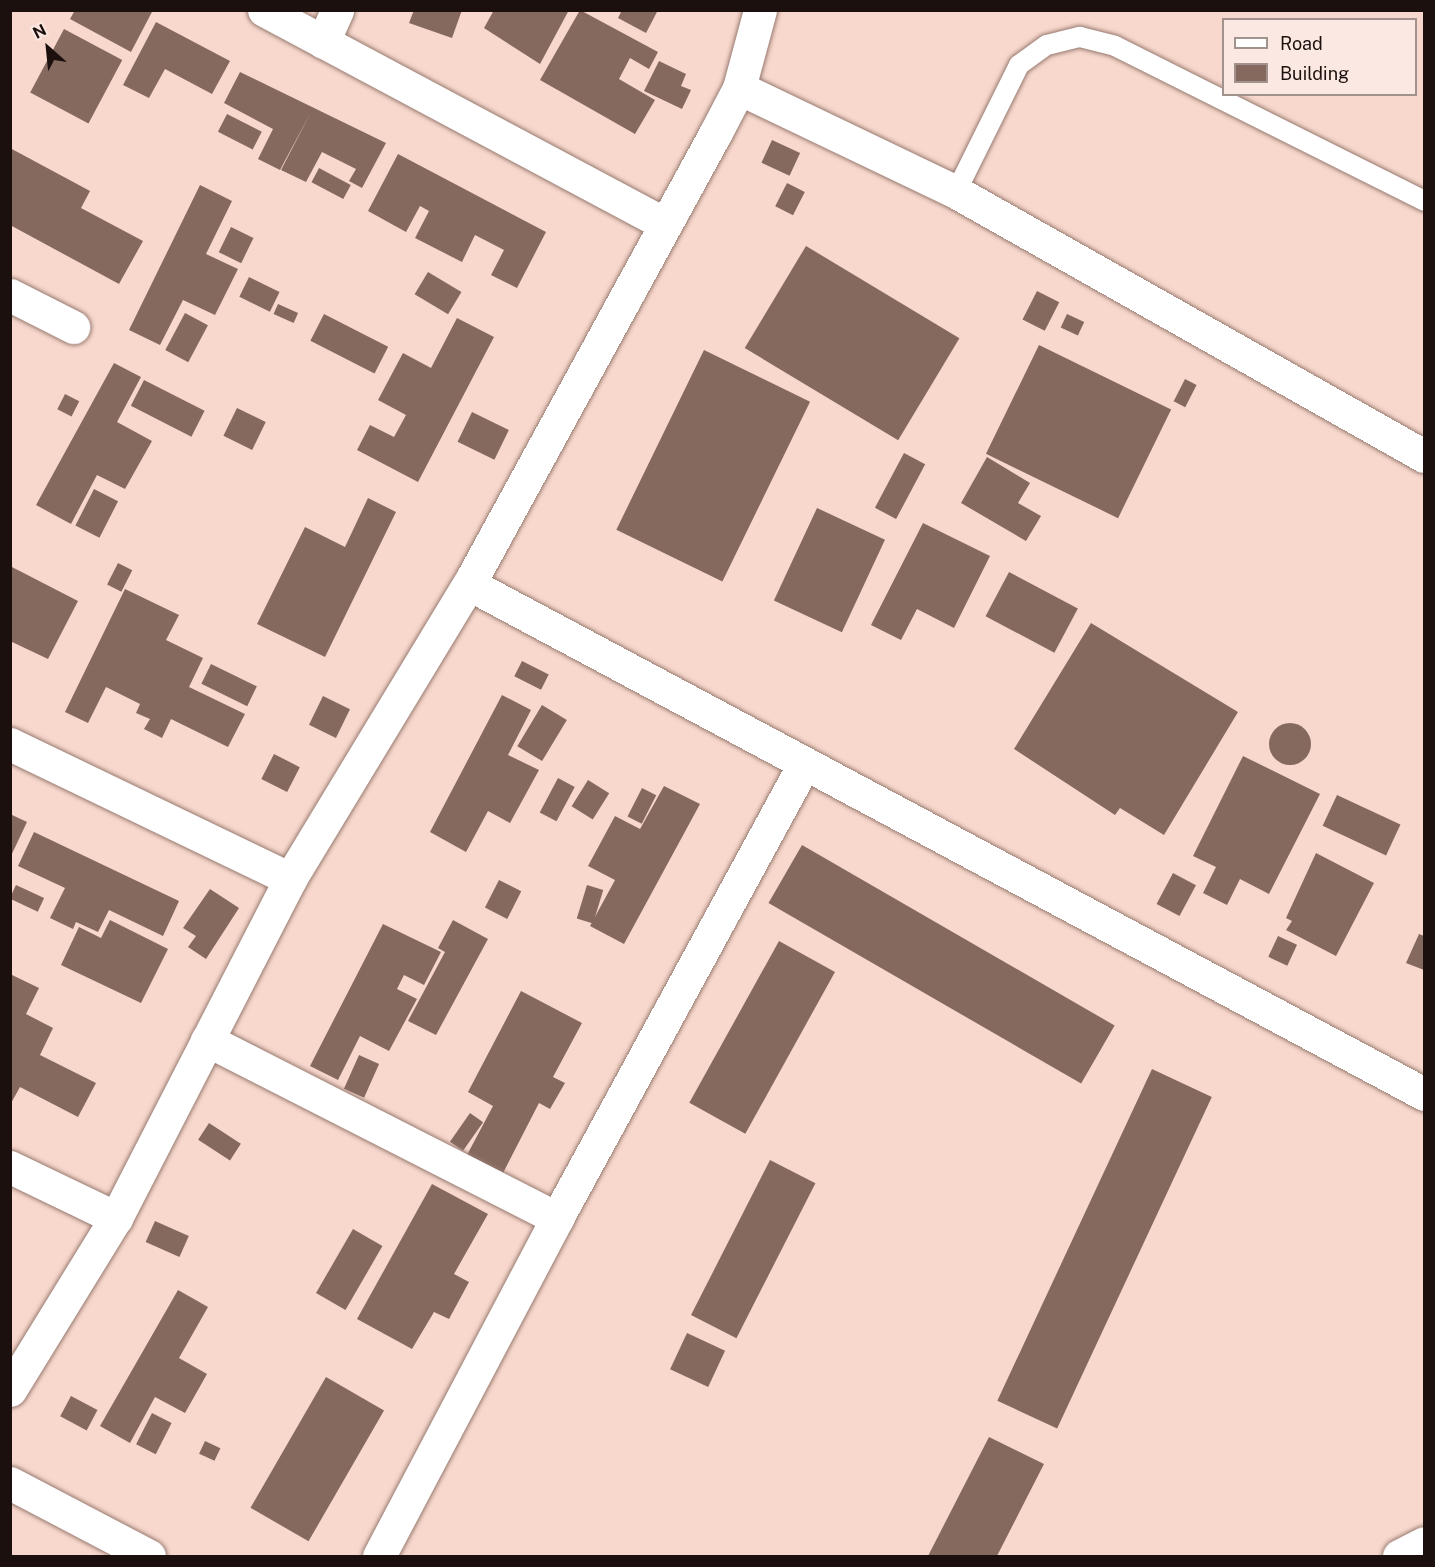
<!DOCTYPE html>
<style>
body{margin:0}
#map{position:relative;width:1435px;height:1567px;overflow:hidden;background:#f8d8cd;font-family:"Public Sans",sans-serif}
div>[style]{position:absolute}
.building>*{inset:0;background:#85695f;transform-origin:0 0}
.round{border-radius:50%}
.roads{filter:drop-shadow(0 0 2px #977a70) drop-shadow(0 0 2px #977a70)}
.service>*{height:20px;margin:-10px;padding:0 10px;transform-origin:10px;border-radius:10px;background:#fff}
.minor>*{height:33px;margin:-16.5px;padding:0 16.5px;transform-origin:16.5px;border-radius:16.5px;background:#fff}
span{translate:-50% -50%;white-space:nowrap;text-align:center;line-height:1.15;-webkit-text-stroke:4.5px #fce8e2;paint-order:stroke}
.frame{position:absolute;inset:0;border:12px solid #1b100d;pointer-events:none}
.legend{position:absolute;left:1222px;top:18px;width:195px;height:78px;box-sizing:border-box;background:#fce8e2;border:2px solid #a2928d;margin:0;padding:8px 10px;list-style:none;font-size:18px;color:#1b100d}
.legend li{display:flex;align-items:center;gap:12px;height:30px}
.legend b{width:30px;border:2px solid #a2928d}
.north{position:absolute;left:18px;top:18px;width:60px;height:60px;-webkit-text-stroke:4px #fce8e2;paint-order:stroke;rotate:333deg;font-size:16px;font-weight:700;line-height:24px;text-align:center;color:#1b100d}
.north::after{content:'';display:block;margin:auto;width:21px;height:27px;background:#1b100d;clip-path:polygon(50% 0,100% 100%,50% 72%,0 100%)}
</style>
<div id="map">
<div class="building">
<div style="clip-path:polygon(75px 10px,153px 10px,131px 52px,70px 19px)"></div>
<div style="clip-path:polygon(414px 10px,462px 10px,452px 38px,409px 23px)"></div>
<div style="clip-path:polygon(494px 10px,569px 10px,540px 64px,484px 28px)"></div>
<div style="clip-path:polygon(580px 10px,658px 52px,649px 69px,630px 58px,619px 79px,655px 100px,635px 134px,540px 80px)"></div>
<div style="clip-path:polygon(622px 10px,658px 10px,646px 33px,618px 18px)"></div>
<div style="clip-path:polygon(156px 22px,230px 61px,212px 94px,165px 69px,149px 98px,123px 85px)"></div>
<div style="left:64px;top:29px;width:66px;height:72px;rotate:28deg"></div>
<div style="clip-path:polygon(659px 61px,686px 74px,681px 86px,691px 90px,682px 109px,644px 91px)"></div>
<div style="clip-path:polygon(240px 72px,386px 143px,362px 188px,349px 181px,356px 169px,322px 152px,306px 182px,281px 170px,311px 112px,280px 170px,258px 159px,273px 129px,224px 103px)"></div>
<div style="left:227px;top:114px;width:39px;height:20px;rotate:27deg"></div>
<div style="left:772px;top:140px;width:31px;height:25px;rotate:25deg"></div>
<div style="clip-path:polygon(10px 148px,90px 191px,81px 208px,143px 241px,119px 284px,10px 225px)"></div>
<div style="clip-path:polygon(398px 154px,546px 232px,517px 288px,491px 275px,504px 250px,475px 235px,462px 262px,415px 238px,429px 211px,420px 206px,406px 232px,368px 211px)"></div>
<div style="left:319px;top:168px;width:36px;height:16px;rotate:28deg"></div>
<div style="left:787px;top:183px;width:20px;height:26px;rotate:27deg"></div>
<div style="clip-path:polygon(200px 185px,232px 201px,206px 254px,238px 269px,215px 315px,183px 300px,160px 345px,129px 330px)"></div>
<div style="left:231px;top:227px;width:25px;height:28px;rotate:26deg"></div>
<div style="left:806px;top:246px;width:179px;height:119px;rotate:31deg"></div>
<div style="left:428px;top:272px;width:39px;height:26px;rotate:31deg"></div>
<div style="left:249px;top:277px;width:34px;height:22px;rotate:26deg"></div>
<div style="left:1037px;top:291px;width:25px;height:32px;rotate:27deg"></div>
<div style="left:278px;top:304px;width:22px;height:11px;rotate:24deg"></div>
<div style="left:185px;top:313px;width:26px;height:42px;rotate:28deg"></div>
<div style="left:324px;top:314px;width:72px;height:30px;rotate:27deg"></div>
<div style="left:1067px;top:314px;width:19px;height:15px;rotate:25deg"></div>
<div style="clip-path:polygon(457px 318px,494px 337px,418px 482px,357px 450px,370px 425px,394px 437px,406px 415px,378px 400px,403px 353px,431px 368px)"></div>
<div style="left:1039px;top:345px;width:147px;height:121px;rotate:26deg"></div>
<div style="left:704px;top:350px;width:118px;height:200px;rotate:26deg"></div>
<div style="clip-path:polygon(114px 363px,141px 377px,117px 422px,152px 441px,125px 489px,97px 475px,71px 524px,36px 505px)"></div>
<div style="left:1185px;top:379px;width:13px;height:25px;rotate:27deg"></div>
<div style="left:144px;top:380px;width:68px;height:29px;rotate:27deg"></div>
<div style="left:65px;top:394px;width:16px;height:17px;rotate:27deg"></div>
<div style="left:237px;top:408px;width:32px;height:31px;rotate:26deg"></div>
<div style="left:472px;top:412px;width:41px;height:33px;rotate:26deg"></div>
<div style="left:904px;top:453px;width:24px;height:62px;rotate:28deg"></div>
<div style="clip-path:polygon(987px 457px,1030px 483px,1018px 503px,1041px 516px,1026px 541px,961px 503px)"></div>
<div style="left:94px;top:489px;width:27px;height:41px;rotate:27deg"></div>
<div style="clip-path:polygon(368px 498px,396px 512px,325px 657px,257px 624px,305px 527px,345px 547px)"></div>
<div style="left:817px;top:508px;width:75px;height:102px;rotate:25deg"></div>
<div style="clip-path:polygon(923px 523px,990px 556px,954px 628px,917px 609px,901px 640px,871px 625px)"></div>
<div style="left:118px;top:563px;width:16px;height:24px;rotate:27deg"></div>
<div style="clip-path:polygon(10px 566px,78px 601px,48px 659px,10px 641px)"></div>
<div style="left:1009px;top:572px;width:78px;height:50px;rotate:28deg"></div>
<div style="clip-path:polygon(125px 589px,179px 615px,166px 640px,203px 658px,189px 687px,245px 714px,228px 747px,171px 719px,162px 738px,144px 729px,150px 719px,136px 713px,140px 704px,106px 687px,88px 723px,65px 712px)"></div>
<div style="clip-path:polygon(1091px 623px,1238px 712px,1164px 835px,1120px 808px,1115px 815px,1014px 749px)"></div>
<div style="left:522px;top:661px;width:30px;height:17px;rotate:27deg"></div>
<div style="left:211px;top:664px;width:51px;height:22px;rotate:26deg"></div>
<div style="clip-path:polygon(502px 695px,531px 710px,508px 755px,539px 770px,510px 823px,488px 811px,466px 852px,430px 832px)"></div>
<div style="left:323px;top:696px;width:30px;height:32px;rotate:26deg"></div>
<div style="left:542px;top:705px;width:29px;height:48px;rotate:31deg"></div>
<div class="round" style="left:1269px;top:723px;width:42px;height:42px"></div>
<div style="left:274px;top:754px;width:29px;height:28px;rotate:27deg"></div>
<div style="clip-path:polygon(1243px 756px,1320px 794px,1269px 894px,1240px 879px,1227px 905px,1203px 893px,1216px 867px,1193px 856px)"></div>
<div style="left:558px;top:778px;width:19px;height:39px;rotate:28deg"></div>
<div style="left:588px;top:780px;width:25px;height:31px;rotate:32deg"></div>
<div style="clip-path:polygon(664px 786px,700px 804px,624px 944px,590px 926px,615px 880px,588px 866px,615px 816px,640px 829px)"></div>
<div style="left:642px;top:788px;width:16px;height:32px;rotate:27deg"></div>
<div style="left:1337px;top:795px;width:70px;height:34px;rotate:25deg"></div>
<div style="clip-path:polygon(10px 814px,27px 822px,10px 858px)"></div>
<div style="clip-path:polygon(34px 832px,179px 901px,163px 936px,109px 910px,98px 932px,76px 922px,73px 929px,50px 918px,65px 888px,18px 866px)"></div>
<div style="left:802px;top:845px;width:361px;height:67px;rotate:30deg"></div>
<div style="clip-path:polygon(1316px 853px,1374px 883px,1336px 956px,1286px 930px,1292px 921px,1286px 918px)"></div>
<div style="left:1173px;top:873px;width:26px;height:35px;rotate:28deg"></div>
<div style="left:499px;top:880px;width:25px;height:31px;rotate:27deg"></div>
<div style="left:16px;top:885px;width:31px;height:15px;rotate:25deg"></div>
<div style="left:587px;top:885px;width:17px;height:35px;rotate:17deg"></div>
<div style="clip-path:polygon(210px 889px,239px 908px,206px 959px,188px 947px,196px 936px,183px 928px)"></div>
<div style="clip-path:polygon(110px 920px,168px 949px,141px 1003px,61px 965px,79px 927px,101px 938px)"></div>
<div style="clip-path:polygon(453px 920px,488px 939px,436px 1035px,408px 1021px,445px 952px,438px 948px)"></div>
<div style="clip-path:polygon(383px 924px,441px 952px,424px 985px,404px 975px,397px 989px,417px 999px,389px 1051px,360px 1036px,338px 1080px,310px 1066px)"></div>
<div style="clip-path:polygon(1419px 934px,1424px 936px,1424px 970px,1406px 963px)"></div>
<div style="left:1278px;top:936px;width:21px;height:23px;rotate:25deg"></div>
<div style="left:779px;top:941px;width:64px;height:185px;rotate:29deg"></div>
<div style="clip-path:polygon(10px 974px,39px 988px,26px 1014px,53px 1028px,40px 1055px,96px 1083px,78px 1117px,20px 1087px,10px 1105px)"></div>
<div style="clip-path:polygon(521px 991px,582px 1023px,553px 1077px,565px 1083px,550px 1109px,539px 1103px,503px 1173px,467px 1155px,493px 1106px,468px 1092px)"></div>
<div style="left:359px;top:1055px;width:22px;height:37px;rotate:24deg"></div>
<div style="left:1152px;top:1069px;width:66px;height:366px;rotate:25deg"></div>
<div style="left:470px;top:1113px;width:16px;height:35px;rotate:35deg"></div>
<div style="left:209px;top:1123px;width:38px;height:20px;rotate:33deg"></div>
<div style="left:770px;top:1160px;width:51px;height:174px;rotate:27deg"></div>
<div style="clip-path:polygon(432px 1184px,488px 1214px,454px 1274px,469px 1282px,449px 1319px,434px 1312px,412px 1349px,357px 1319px)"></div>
<div style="left:155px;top:1221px;width:37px;height:23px;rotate:24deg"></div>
<div style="left:353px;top:1229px;width:34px;height:74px;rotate:30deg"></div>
<div style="clip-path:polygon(178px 1290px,208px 1307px,179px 1358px,207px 1374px,185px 1413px,155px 1397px,130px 1443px,100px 1426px)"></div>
<div style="left:687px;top:1333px;width:42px;height:40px;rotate:25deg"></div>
<div style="left:326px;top:1377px;width:67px;height:151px;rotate:30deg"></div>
<div style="left:71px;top:1396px;width:30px;height:23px;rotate:28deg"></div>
<div style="left:152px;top:1413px;width:22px;height:35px;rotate:27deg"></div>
<div style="clip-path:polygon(989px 1437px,1044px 1464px,997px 1556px,928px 1556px)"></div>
<div style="left:205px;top:1441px;width:17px;height:14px;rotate:25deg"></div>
</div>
<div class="roads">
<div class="service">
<div style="left:956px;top:192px;width:142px;rotate:-63.6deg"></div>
<div style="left:1019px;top:65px;width:34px;rotate:-36deg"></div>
<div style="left:1047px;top:45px;width:34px;rotate:-14deg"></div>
<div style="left:1080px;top:37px;width:36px;rotate:14deg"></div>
<div style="left:1115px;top:46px;width:346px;rotate:26.6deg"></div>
</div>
<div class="minor">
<div style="left:264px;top:10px;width:455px;rotate:28.1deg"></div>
<div style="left:323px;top:42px;width:35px;rotate:-66deg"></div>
<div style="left:739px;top:88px;width:241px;rotate:25.6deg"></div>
<div style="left:956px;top:192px;width:537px;rotate:29.43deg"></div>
<div style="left:10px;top:295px;width:71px;rotate:26.9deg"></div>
<div style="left:469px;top:584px;width:1083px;rotate:28.1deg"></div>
<div style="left:10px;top:744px;width:311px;rotate:25.7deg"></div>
<div style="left:207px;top:1040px;width:393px;rotate:27deg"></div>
<div style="left:10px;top:1167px;width:118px;rotate:25.7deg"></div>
<div style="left:10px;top:1390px;width:202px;rotate:-58.4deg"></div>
<div style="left:116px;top:1218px;width:381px;rotate:-62.8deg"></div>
<div style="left:290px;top:879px;width:345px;rotate:-58.8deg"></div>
<div style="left:469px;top:584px;width:513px;rotate:-61.34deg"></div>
<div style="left:715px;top:134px;width:52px;rotate:-62.4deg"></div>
<div style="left:739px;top:88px;width:81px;rotate:-74.9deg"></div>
<div style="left:10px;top:1483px;width:157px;rotate:27.7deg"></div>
<div style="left:379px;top:1556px;width:382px;rotate:-62.2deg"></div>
<div style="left:557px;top:1218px;width:515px;rotate:-61.44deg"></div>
<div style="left:1399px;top:1556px;width:28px;rotate:-27deg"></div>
</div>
</div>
<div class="frame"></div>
<ul class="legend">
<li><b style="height:8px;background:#fff"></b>Road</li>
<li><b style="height:16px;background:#85695f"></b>Building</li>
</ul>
<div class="north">N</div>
</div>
